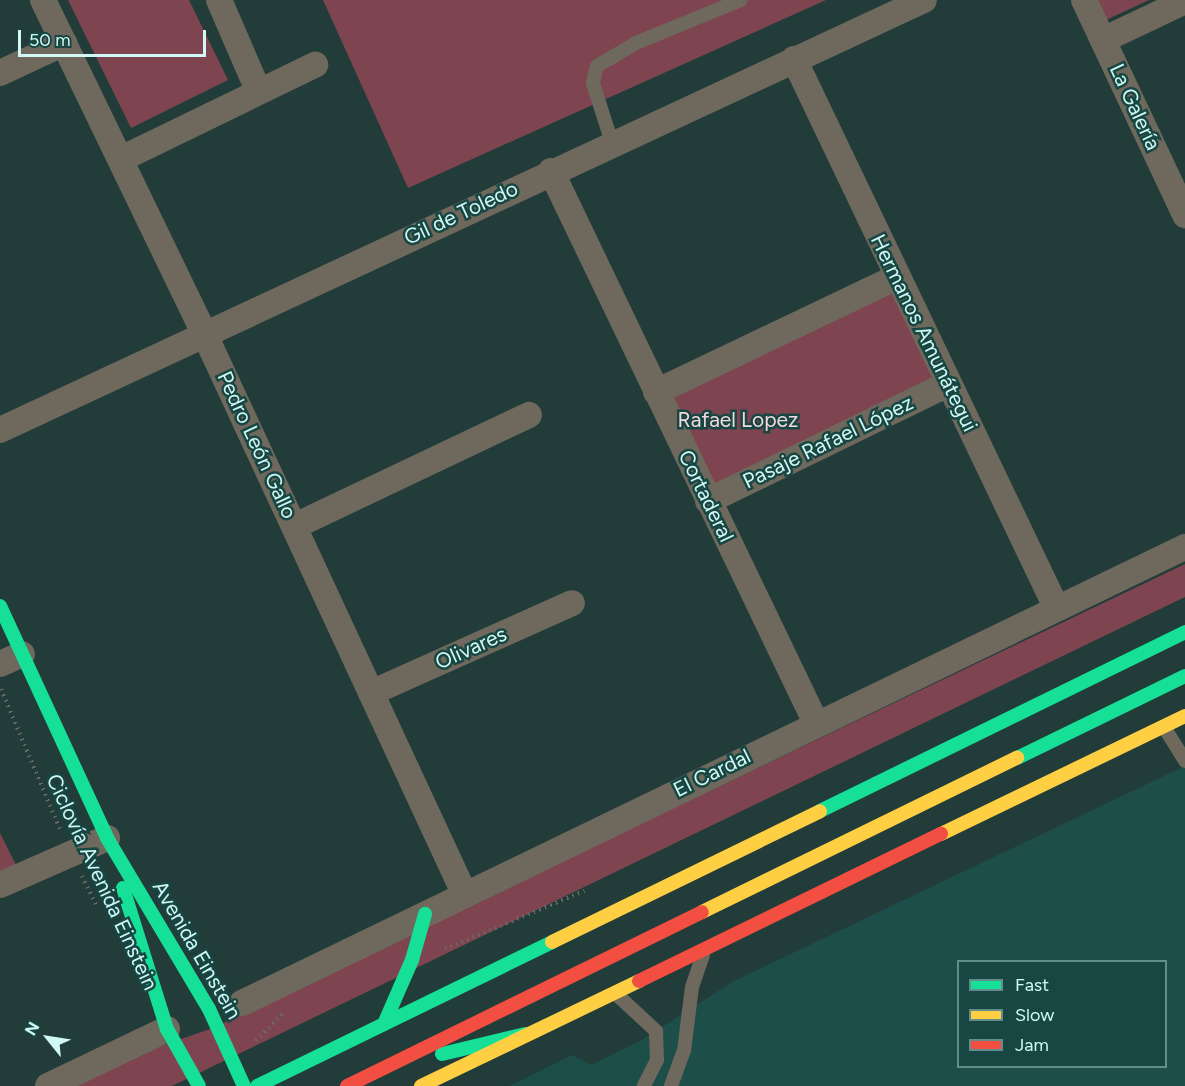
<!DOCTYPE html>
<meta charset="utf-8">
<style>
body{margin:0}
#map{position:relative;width:1185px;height:1086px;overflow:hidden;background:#223c3a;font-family:Figtree,sans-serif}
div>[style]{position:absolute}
.built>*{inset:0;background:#1d4e4a}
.green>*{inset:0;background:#7e4550;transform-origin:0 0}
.path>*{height:4px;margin-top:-2px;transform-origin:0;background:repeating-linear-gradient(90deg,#686b64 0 1.5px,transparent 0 6px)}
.lane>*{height:14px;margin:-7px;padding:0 7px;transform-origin:7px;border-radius:7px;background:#6e695c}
.street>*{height:26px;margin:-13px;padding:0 13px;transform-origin:13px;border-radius:13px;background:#6e695c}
.fast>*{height:14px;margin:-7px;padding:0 7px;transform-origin:7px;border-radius:7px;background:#16e098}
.slow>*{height:14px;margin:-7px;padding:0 7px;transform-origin:7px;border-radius:7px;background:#ffcf43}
.jam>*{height:14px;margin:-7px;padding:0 7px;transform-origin:7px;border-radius:7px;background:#f24e42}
span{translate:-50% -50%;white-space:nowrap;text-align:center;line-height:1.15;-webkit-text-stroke:5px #184643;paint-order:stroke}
.street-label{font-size:21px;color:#d0f8f4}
.park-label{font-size:21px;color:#f2d9dc}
.legend{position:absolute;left:957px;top:960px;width:210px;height:108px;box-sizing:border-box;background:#184643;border:2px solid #628d8a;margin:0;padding:8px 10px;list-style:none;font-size:18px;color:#d0f8f4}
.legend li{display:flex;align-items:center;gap:12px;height:30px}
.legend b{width:30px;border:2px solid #628d8a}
.north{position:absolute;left:18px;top:1008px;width:60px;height:60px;-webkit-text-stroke:4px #184643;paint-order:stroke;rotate:300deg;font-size:16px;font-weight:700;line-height:24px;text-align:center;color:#d0f8f4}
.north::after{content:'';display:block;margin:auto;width:21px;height:27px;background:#d0f8f4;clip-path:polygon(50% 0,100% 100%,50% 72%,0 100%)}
.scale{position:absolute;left:18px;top:30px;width:188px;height:27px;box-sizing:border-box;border:3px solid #d0f8f4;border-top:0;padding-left:8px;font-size:18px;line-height:21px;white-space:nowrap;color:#d0f8f4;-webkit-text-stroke:4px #184643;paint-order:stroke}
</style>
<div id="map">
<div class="built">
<div style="clip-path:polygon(evenodd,1185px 766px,1185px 1086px,510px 1086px,572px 1055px,591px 1065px,640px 1041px,734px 981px,1185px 766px,958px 962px,1166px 962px,1166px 1066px,958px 1066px,958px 962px)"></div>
</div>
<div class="green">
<div style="clip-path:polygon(68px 0,189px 0,228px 80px,131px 128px)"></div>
<div style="clip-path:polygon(323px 0,826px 0,408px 188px)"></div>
<div style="clip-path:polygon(1097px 0,1149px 0,1106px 20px)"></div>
<div style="left:894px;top:286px;width:106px;height:254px;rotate:64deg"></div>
<div style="clip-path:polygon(1185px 564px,1185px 597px,172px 1086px,71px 1086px,141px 1053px,213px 1028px)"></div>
<div style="clip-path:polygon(0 833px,16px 865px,0 873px)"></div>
</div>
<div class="path">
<div style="left:1px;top:689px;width:155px;rotate:67.2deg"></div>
<div style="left:82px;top:876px;width:34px;rotate:64deg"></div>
<div style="left:445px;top:949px;width:151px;rotate:-22.6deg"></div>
<div style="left:256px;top:1041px;width:40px;rotate:-46deg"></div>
</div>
<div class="lane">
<div style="left:612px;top:143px;width:63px;rotate:-107.6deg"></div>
<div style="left:593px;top:83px;width:17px;rotate:-77deg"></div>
<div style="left:597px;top:66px;width:45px;rotate:-30.5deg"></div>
<div style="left:636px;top:43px;width:113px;rotate:-22.3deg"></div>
<div style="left:1164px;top:727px;width:40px;rotate:58deg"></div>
<div style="left:615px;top:993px;width:56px;rotate:42.8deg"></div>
<div style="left:656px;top:1031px;width:29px;rotate:88deg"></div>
<div style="left:657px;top:1060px;width:29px;rotate:117deg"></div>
<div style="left:671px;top:1086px;width:37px;rotate:-70deg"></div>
<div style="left:684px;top:1051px;width:64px;rotate:-82.9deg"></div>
<div style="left:692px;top:987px;width:34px;rotate:-71deg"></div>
</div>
<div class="street">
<div style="left:43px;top:0;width:372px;rotate:64.2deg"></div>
<div style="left:205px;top:335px;width:615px;rotate:65.1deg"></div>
<div style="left:219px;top:0;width:98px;rotate:66.6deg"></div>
<div style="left:1084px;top:0;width:238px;rotate:64.8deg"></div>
<div style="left:1103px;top:40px;width:91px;rotate:-25.4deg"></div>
<div style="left:794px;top:59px;width:607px;rotate:64.45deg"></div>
<div style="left:0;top:73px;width:71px;rotate:-25.1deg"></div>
<div style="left:121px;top:159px;width:216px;rotate:-25.9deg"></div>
<div style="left:551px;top:171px;width:612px;rotate:64.36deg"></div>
<div style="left:656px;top:392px;width:267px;rotate:-25.5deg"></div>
<div style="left:0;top:430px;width:1019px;rotate:-24.96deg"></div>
<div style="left:708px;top:501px;width:267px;rotate:-26deg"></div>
<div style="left:295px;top:526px;width:259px;rotate:-25.4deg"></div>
<div style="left:0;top:664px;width:24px;rotate:-24deg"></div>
<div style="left:371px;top:693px;width:220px;rotate:-24.1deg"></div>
<div style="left:0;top:885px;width:117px;rotate:-23.7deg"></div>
<div style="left:242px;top:1003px;width:1047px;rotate:-25.81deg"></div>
<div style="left:48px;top:1086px;width:132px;rotate:-25.6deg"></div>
</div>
<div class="fast">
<div style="left:0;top:606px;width:255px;rotate:65.2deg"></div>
<div style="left:107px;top:838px;width:199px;rotate:59.2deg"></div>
<div style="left:209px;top:1009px;width:85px;rotate:65.6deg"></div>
<div style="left:1017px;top:758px;width:187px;rotate:-26deg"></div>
<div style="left:820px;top:811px;width:407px;rotate:-26.1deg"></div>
<div style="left:123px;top:888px;width:148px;rotate:72.7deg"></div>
<div style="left:167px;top:1029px;width:65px;rotate:60.7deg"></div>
<div style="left:384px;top:1024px;width:70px;rotate:-66.4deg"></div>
<div style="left:412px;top:960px;width:48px;rotate:-74.2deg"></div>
<div style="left:442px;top:1054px;width:86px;rotate:-13.4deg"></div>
<div style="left:257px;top:1086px;width:328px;rotate:-26deg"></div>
</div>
<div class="slow">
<div style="left:941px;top:834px;width:271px;rotate:-25.8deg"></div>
<div style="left:702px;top:912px;width:351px;rotate:-26.1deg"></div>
<div style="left:552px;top:942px;width:298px;rotate:-26deg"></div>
<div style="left:421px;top:1086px;width:242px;rotate:-25.7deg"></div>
</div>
<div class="jam">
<div style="left:639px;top:981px;width:336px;rotate:-26deg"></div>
<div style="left:347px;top:1086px;width:395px;rotate:-26.1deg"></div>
</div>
<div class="street-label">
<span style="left:1135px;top:107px;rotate:65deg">La Galería</span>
<span style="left:461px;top:213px;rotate:-25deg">Gil de Toledo</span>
<span style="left:924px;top:333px;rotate:64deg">Hermanos Amunátegui</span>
<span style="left:828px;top:442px;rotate:-26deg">Pasaje Rafael López</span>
<span style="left:257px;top:445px;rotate:65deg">Pedro León Gallo</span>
<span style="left:706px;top:496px;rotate:64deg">Cortaderal</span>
<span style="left:471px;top:648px;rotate:-24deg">Olivares</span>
<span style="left:712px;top:773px;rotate:-26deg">El Cardal</span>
<span style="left:102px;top:882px;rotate:65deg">Ciclovía Avenida Einstein</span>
<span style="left:197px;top:950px;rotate:60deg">Avenida Einstein</span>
</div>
<div class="park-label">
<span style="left:738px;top:420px">Rafael Lopez</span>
</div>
<ul class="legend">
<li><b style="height:8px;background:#16e098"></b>Fast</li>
<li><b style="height:8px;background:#ffcf43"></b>Slow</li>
<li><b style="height:8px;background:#f24e42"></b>Jam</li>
</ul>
<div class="north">N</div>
<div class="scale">50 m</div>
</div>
